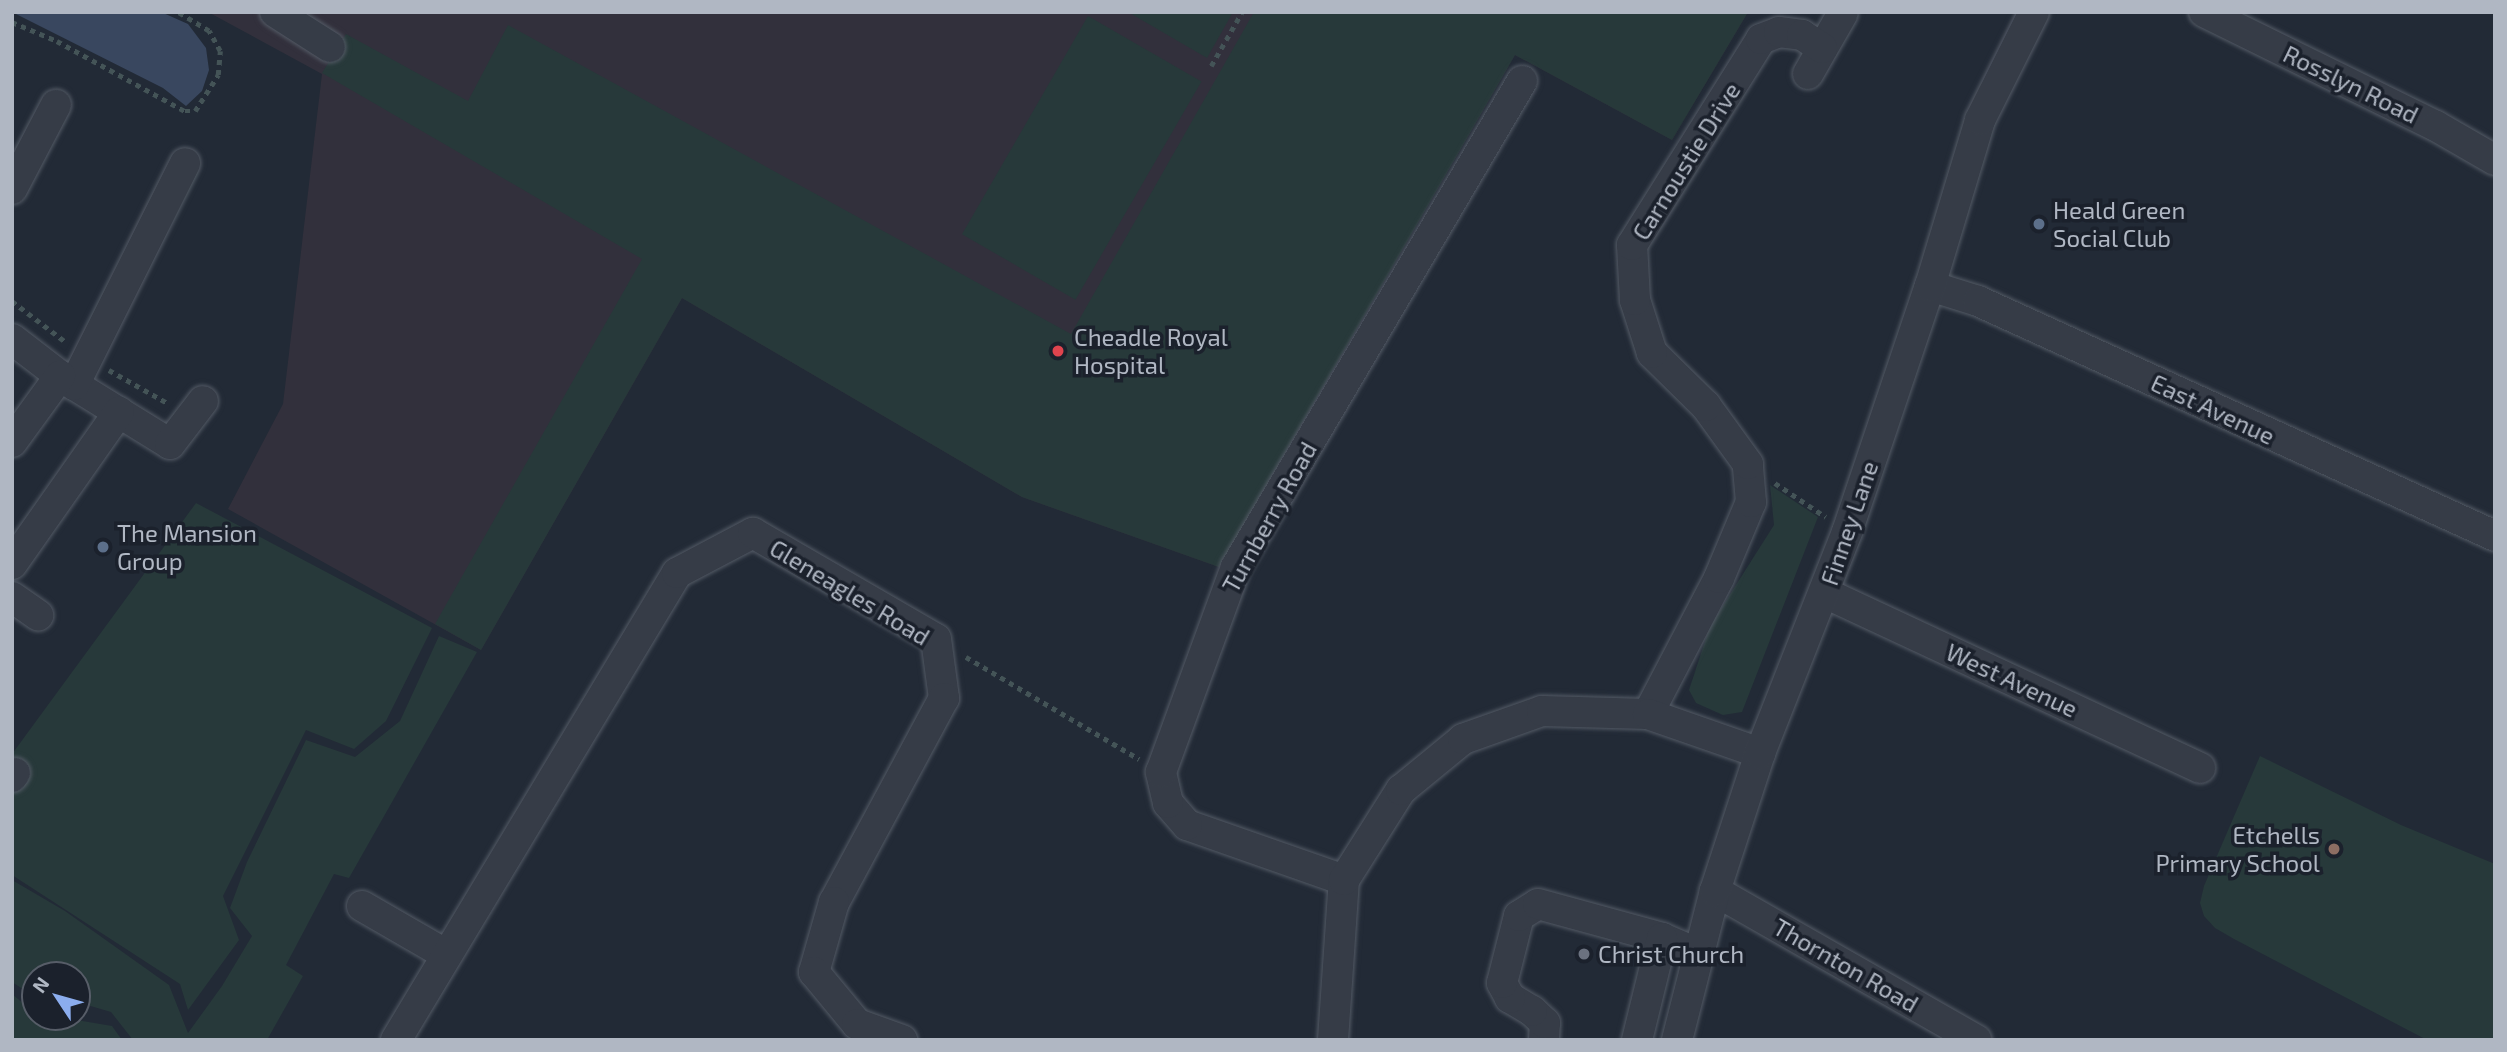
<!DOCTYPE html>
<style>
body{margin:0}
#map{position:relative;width:2507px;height:1052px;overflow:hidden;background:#222a36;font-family:"Exo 2",sans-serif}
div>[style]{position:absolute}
.medical>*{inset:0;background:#32303c}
.green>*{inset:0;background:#27393a;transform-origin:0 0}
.water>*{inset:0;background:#39475f}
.path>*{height:4.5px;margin-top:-2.25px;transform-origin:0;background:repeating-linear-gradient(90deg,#445457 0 5px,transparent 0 10px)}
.roads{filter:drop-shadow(0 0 2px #535a65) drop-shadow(0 0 2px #535a65)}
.minor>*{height:30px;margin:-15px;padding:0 15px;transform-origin:15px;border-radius:15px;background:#363c47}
.dots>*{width:19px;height:19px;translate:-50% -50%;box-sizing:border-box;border:4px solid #1b212c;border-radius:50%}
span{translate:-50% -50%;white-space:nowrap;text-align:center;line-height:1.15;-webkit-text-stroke:7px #1b212c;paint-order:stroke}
.street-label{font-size:24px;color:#b0b7c3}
.poi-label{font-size:24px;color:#b0b7c3}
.left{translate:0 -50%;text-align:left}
.right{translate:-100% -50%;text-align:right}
.frame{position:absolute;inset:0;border:14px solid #b0b7c3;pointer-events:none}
.north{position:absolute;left:21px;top:961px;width:70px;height:70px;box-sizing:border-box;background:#1b212c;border:2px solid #575d68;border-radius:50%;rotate:306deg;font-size:19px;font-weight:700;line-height:28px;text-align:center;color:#b0b7c3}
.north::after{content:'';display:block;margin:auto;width:24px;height:32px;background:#8badee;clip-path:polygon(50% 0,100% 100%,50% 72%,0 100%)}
</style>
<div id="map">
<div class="medical">
<div style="clip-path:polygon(208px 12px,1748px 12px,1672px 140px,1515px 55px,1219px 567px,1022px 497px,682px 298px,481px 650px,228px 509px,283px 404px,322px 74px)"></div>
</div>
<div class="green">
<div style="clip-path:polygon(1128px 12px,1233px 12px,1207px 58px)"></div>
<div style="clip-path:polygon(1254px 12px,1748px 12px,1672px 140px,1515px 55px,1219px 567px,1022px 497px,682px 298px,481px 650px,435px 624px,642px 259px,322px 73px,346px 34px,468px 101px,508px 25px,1071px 334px)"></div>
<div style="left:1088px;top:16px;width:131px;height:252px;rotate:30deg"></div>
<div style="clip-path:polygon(1770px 485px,1818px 517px,1742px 712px,1723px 715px,1696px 703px,1689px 690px,1710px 626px,1774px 525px)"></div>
<div style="clip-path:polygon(196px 503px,432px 628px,386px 721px,354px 749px,306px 730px,223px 896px,239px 940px,188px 1010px,180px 984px,12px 875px,12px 754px)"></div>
<div style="clip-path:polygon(439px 636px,477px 652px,349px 878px,334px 874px,286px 965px,303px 976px,267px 1040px,133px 1040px,111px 1012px,77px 1002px,77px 975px,35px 975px,35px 997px,12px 982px,12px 880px,65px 911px,169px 985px,188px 1033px,222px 986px,252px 936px,230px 908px,247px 862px,306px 740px,355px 757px,400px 721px)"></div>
<div style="clip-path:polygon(2260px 756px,2401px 825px,2495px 864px,2495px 1040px,2427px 1040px,2234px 939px,2215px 928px,2204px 916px,2200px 903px,2204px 886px)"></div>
<div style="clip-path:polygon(12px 994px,35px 1013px,35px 1017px,59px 1017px,112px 1026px,122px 1040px,12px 1040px)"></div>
</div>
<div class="water">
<div style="clip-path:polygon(12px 12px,161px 12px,188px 24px,206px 48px,209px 70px,202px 91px,186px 106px,163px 88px)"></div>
</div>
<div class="path">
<div style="left:12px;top:22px;width:49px;rotate:22.9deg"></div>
<div style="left:57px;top:41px;width:146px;rotate:28.7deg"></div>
<div style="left:185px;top:111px;width:10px"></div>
<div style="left:195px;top:111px;width:43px;rotate:-57.4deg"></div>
<div style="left:218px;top:75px;width:24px;rotate:-85deg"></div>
<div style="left:220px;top:51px;width:23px;rotate:-119deg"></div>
<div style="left:209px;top:31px;width:37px;rotate:-149deg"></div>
<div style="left:1211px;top:66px;width:62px;rotate:-60.1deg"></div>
<div style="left:12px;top:301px;width:69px;rotate:37.4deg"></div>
<div style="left:109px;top:370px;width:69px;rotate:29.5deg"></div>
<div style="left:1775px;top:483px;width:61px;rotate:33.7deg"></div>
<div style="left:966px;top:657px;width:201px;rotate:30.5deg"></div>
</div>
<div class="roads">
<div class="minor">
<div style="left:275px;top:12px;width:65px;rotate:32.5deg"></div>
<div style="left:2204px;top:12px;width:258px;rotate:26.2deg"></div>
<div style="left:2436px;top:126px;width:68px;rotate:30deg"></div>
<div style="left:1808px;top:74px;width:70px;rotate:-60.2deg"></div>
<div style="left:12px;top:189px;width:95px;rotate:-62.4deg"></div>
<div style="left:1930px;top:286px;width:50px;rotate:17.4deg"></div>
<div style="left:1978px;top:301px;width:568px;rotate:24.44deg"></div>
<div style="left:12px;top:339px;width:61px;rotate:37.6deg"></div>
<div style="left:60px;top:376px;width:129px;rotate:31.7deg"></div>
<div style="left:170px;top:444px;width:54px;rotate:-52.5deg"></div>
<div style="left:74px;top:385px;width:248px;rotate:-63.4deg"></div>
<div style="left:12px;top:442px;width:82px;rotate:-54deg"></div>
<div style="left:12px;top:564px;width:186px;rotate:-54.9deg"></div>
<div style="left:1825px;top:593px;width:414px;rotate:25deg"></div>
<div style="left:12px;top:597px;width:32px;rotate:35deg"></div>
<div style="left:1648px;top:714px;width:153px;rotate:-62.4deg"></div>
<div style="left:1719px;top:578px;width:82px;rotate:-67.2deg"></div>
<div style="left:1751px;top:502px;width:38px;rotate:-95deg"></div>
<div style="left:1748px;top:464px;width:72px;rotate:-125.9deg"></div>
<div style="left:1706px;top:406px;width:76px;rotate:-135.5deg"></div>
<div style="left:1652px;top:353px;width:56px;rotate:-107.8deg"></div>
<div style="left:1635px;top:300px;width:55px;rotate:-93.1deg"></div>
<div style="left:1632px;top:245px;width:243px;rotate:-57.9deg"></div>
<div style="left:1761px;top:39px;width:19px;rotate:-21deg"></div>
<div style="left:1779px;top:32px;width:23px;rotate:7deg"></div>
<div style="left:1802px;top:35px;width:24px;rotate:33deg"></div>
<div style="left:12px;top:777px;width:5px;rotate:-53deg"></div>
<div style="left:1344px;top:880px;width:166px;rotate:-160.7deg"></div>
<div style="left:1187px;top:825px;width:29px;rotate:-131deg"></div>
<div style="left:1168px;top:803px;width:32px;rotate:-103deg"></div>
<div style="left:1161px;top:772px;width:218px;rotate:-69.9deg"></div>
<div style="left:1236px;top:567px;width:564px;rotate:-59.52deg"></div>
<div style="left:1715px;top:891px;width:301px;rotate:29.7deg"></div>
<div style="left:362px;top:906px;width:96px;rotate:30deg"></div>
<div style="left:396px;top:1040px;width:545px;rotate:-58.96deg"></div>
<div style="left:677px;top:573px;width:86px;rotate:-27.8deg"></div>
<div style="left:753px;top:533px;width:211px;rotate:30.1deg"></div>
<div style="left:936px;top:639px;width:60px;rotate:82.3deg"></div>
<div style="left:944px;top:698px;width:232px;rotate:118.3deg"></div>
<div style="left:834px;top:902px;width:73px;rotate:105.9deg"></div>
<div style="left:814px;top:972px;width:67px;rotate:50.4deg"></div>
<div style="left:857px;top:1024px;width:48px;rotate:19.6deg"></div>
<div style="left:1333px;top:1040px;width:160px;rotate:-86.1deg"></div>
<div style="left:1344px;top:880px;width:107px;rotate:-57.7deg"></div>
<div style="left:1401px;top:790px;width:80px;rotate:-39.4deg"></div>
<div style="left:1463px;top:739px;width:84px;rotate:-19.5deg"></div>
<div style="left:1542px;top:711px;width:106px;rotate:1.6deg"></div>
<div style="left:1648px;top:714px;width:119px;rotate:19.2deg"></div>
<div style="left:1544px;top:1040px;width:17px;rotate:-87deg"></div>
<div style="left:1545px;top:1023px;width:18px;rotate:-137deg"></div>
<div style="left:1532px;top:1011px;width:26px;rotate:-149deg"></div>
<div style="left:1510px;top:998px;width:17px;rotate:-118deg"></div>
<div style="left:1502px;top:983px;width:69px;rotate:-75.8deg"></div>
<div style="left:1519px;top:916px;width:22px;rotate:-32deg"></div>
<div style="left:1538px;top:904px;width:129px;rotate:15.3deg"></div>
<div style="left:1662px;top:938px;width:40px;rotate:23.4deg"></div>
<div style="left:1637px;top:1040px;width:105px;rotate:-76.2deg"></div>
<div style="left:1677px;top:1040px;width:154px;rotate:-75.7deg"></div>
<div style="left:1715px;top:891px;width:145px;rotate:-71.9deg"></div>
<div style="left:1760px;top:753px;width:238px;rotate:-68.5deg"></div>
<div style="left:1847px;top:532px;width:260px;rotate:-71.4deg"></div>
<div style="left:1930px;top:286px;width:173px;rotate:-73.2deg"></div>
<div style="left:1980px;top:120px;width:121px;rotate:-63.4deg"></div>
</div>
</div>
<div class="dots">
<div style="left:2039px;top:224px;background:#5c6f8a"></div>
<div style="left:1058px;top:351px;background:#e0444e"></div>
<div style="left:103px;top:547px;background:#5c6f8a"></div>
<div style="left:2334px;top:849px;background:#8d6e63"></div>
<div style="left:1584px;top:954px;background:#6b7280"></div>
</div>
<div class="street-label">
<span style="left:2351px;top:84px;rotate:26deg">Rosslyn Road</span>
<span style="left:1686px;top:161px;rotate:-58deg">Carnoustie Drive</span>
<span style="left:2213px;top:409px;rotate:25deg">East Avenue</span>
<span style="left:1269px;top:517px;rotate:-61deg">Turnberry Road</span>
<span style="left:1849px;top:523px;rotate:-71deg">Finney Lane</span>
<span style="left:850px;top:592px;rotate:31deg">Gleneagles Road</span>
<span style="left:2012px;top:680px;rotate:25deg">West Avenue</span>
<span style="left:1846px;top:965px;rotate:30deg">Thornton Road</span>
</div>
<div class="poi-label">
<span class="left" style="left:2053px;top:224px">Heald Green<br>Social Club</span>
<span class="left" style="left:1074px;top:351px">Cheadle Royal<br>Hospital</span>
<span class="left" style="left:117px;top:547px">The Mansion<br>Group</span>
<span class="right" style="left:2320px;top:849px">Etchells<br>Primary School</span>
<span class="left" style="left:1598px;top:954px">Christ Church</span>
</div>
<div class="frame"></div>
<div class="north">N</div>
</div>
